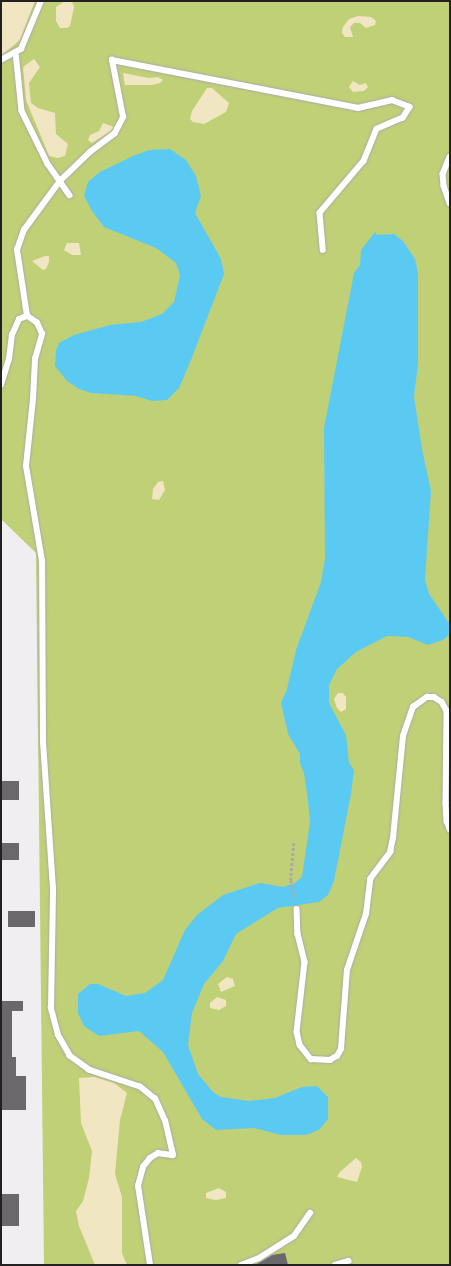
<!DOCTYPE html>
<style>
body{margin:0}
#map{position:relative;width:451px;height:1266px;overflow:hidden;background:#f1eef1;font-family:Poppins,sans-serif}
div>[style]{position:absolute}
.green>*{inset:0;background:#c0d076}
.sand>*{inset:0;background:#f0e6c1}
.water>*{inset:0;background:#5bcaf3}
.building>*{inset:0;background:#6a686a;transform-origin:0 0}
.path>*{height:2.5px;margin-top:-1.25px;transform-origin:0;background:repeating-linear-gradient(90deg,#aba9ab 0 2.5px,transparent 0 5px)}
.roads{filter:drop-shadow(0 0 1px #aba8aa) drop-shadow(0 0 1px #aba8aa)}
.service>*{height:5.5px;margin:-2.75px;padding:0 2.75px;transform-origin:2.75px;border-radius:2.75px;background:#fff}
span{translate:-50% -50%;white-space:nowrap;text-align:center;line-height:1.15;-webkit-text-stroke:5px #fffcff;paint-order:stroke}
.frame{position:absolute;inset:0;border:2px solid #222021;pointer-events:none}
</style>
<div id="map">
<div class="green">
<div style="clip-path:polygon(1px 1px,450px 1px,450px 1265px,44px 1265px,36px 553px,1px 519px)"></div>
</div>
<div class="sand">
<div style="clip-path:polygon(1px 1px,35px 1px,20px 40px,2px 55px)"></div>
<div style="clip-path:polygon(65px 1px,72px 2px,74px 7px,70px 26px,67px 28px,60px 28px,56px 21px,56px 7px)"></div>
<div style="clip-path:polygon(358px 16px,371px 17px,376px 21px,375px 25px,366px 28px,360px 23px,354px 23px,350px 27px,353px 37px,345px 37px,342px 33px,343px 27px,349px 19px)"></div>
<div style="clip-path:polygon(34px 59px,40px 67px,29px 83px,31px 103px,38px 108px,55px 113px,56px 134px,68px 144px,65px 156px,58px 158px,49px 156px,26px 100px,23px 67px)"></div>
<div style="clip-path:polygon(123px 73px,149px 78px,158px 77px,163px 80px,160px 83px,152px 85px,125px 85px)"></div>
<div style="clip-path:polygon(353px 81px,360px 85px,366px 83px,368px 87px,364px 91px,353px 92px,349px 87px)"></div>
<div style="clip-path:polygon(207px 88px,212px 88px,229px 103px,226px 112px,204px 124px,193px 122px,190px 119px,192px 111px)"></div>
<div style="clip-path:polygon(103px 123px,114px 127px,111px 131px,92px 143px,88px 140px,90px 135px,99px 131px)"></div>
<div style="clip-path:polygon(67px 243px,79px 243px,81px 255px,72px 255px,64px 250px)"></div>
<div style="clip-path:polygon(45px 256px,49px 256px,49px 262px,46px 269px,43px 270px,32px 261px)"></div>
<div style="clip-path:polygon(163px 481px,165px 490px,159px 500px,152px 499px,153px 489px,158px 482px)"></div>
<div style="clip-path:polygon(338px 693px,343px 693px,346px 697px,346px 709px,341px 712px,337px 708px,334px 699px)"></div>
<div style="clip-path:polygon(227px 977px,233px 979px,235px 986px,221px 992px,218px 984px)"></div>
<div style="clip-path:polygon(217px 997px,226px 1000px,226px 1006px,219px 1010px,210px 1008px,210px 1003px)"></div>
<div style="clip-path:polygon(95px 1077px,114px 1083px,127px 1093px,120px 1120px,115px 1174px,122px 1197px,122px 1253px,127px 1265px,95px 1265px,79px 1226px,76px 1211px,83px 1201px,89px 1178px,92px 1151px,81px 1123px,79px 1078px)"></div>
<div style="clip-path:polygon(356px 1158px,361px 1162px,362px 1167px,357px 1182px,337px 1177px,340px 1172px)"></div>
<div style="clip-path:polygon(219px 1188px,226px 1192px,226px 1198px,216px 1200px,206px 1198px,206px 1193px)"></div>
</div>
<div class="water">
<div style="clip-path:polygon(170px 149px,186px 160px,196px 176px,201px 196px,195px 213px,221px 259px,224px 274px,191px 360px,179px 388px,167px 400px,152px 401px,136px 396px,91px 393px,79px 389px,67px 381px,55px 366px,56px 351px,59px 343px,74px 335px,110px 325px,141px 322px,162px 314px,174px 302px,180px 275px,176px 263px,156px 248px,104px 227px,92px 211px,84px 196px,88px 182px,100px 172px,133px 156px,149px 150px)"></div>
<div style="clip-path:polygon(375px 232px,377px 235px,394px 234px,403px 241px,415px 259px,418px 274px,418px 364px,414px 396px,422px 449px,431px 491px,425px 579px,429px 594px,449px 623px,450px 629px,448px 636px,443px 640px,428px 645px,408px 637px,387px 636px,356px 652px,337px 669px,329px 685px,329px 703px,346px 735px,349px 763px,354px 770px,351px 794px,334px 881px,328px 895px,319px 902px,278px 908px,236px 934px,223px 961px,204px 984px,192px 1013px,188px 1045px,198px 1074px,213px 1092px,221px 1097px,249px 1101px,275px 1098px,302px 1087px,317px 1086px,328px 1097px,328px 1119px,319px 1130px,306px 1135px,281px 1135px,254px 1128px,216px 1130px,202px 1119px,163px 1052px,139px 1031px,99px 1036px,84px 1026px,78px 1013px,78px 994px,90px 984px,98px 984px,126px 996px,145px 993px,163px 980px,185px 930px,197px 915px,223px 895px,260px 883px,283px 887px,295px 883px,302px 877px,310px 822px,308px 801px,304px 773px,300px 763px,300px 754px,288px 734px,281px 703px,287px 689px,296px 650px,321px 582px,325px 559px,324px 428px,354px 273px,360px 265px,361px 250px)"></div>
</div>
<div class="building">
<div style="left:1px;top:781px;width:18px;height:19px"></div>
<div style="left:1px;top:843px;width:18px;height:17px"></div>
<div style="left:8px;top:911px;width:27px;height:16px"></div>
<div style="clip-path:polygon(1px 1001px,23px 1001px,23px 1011px,12px 1011px,12px 1057px,16px 1057px,16px 1076px,26px 1076px,26px 1110px,1px 1110px)"></div>
<div style="left:1px;top:1194px;width:18px;height:32px"></div>
<div style="clip-path:polygon(285px 1253px,288px 1265px,255px 1265px,272px 1255px)"></div>
</div>
<div class="path">
<div style="left:294px;top:843px;width:37px;rotate:95deg"></div>
<div style="left:291px;top:880px;width:20px;rotate:79deg"></div>
</div>
<div class="roads">
<div class="service">
<div style="left:16px;top:52px;width:59px;rotate:84.2deg"></div>
<div style="left:22px;top:111px;width:59px;rotate:63.9deg"></div>
<div style="left:48px;top:164px;width:38px;rotate:55deg"></div>
<div style="left:1px;top:60px;width:23px;rotate:-29deg"></div>
<div style="left:21px;top:49px;width:52px;rotate:-67.4deg"></div>
<div style="left:450px;top:157px;width:18px;rotate:112deg"></div>
<div style="left:443px;top:174px;width:12px;rotate:85deg"></div>
<div style="left:444px;top:186px;width:18px;rotate:71deg"></div>
<div style="left:1px;top:385px;width:27px;rotate:-73deg"></div>
<div style="left:9px;top:359px;width:24px;rotate:-83deg"></div>
<div style="left:12px;top:335px;width:17px;rotate:-66deg"></div>
<div style="left:19px;top:319px;width:9px;rotate:-21deg"></div>
<div style="left:297px;top:909px;width:25px;rotate:88deg"></div>
<div style="left:298px;top:934px;width:29px;rotate:76deg"></div>
<div style="left:305px;top:962px;width:70px;rotate:96.5deg"></div>
<div style="left:297px;top:1032px;width:13px;rotate:77deg"></div>
<div style="left:300px;top:1045px;width:18px;rotate:52deg"></div>
<div style="left:311px;top:1059px;width:19px;rotate:3deg"></div>
<div style="left:330px;top:1060px;width:8px;rotate:-30deg"></div>
<div style="left:337px;top:1056px;width:8px;rotate:-60deg"></div>
<div style="left:341px;top:1049px;width:79px;rotate:-85.7deg"></div>
<div style="left:347px;top:970px;width:59px;rotate:-71.3deg"></div>
<div style="left:366px;top:914px;width:35px;rotate:-83deg"></div>
<div style="left:370px;top:879px;width:34px;rotate:-53deg"></div>
<div style="left:390px;top:852px;width:14px;rotate:-78deg"></div>
<div style="left:393px;top:838px;width:102px;rotate:-84.4deg"></div>
<div style="left:403px;top:736px;width:31px;rotate:-71deg"></div>
<div style="left:413px;top:707px;width:17px;rotate:-36deg"></div>
<div style="left:427px;top:697px;width:7px"></div>
<div style="left:434px;top:697px;width:9px;rotate:32deg"></div>
<div style="left:442px;top:702px;width:10px;rotate:61deg"></div>
<div style="left:447px;top:711px;width:92px;rotate:90.6deg"></div>
<div style="left:446px;top:803px;width:18px;rotate:87deg"></div>
<div style="left:447px;top:821px;width:9px;rotate:69deg"></div>
<div style="left:150px;top:1265px;width:80px;rotate:-98.6deg"></div>
<div style="left:138px;top:1186px;width:20px;rotate:-75deg"></div>
<div style="left:143px;top:1167px;width:11px;rotate:-52deg"></div>
<div style="left:150px;top:1158px;width:9px;rotate:-32deg"></div>
<div style="left:158px;top:1153px;width:15px;rotate:8deg"></div>
<div style="left:173px;top:1155px;width:35px;rotate:-103deg"></div>
<div style="left:165px;top:1121px;width:24px;rotate:-114deg"></div>
<div style="left:155px;top:1099px;width:19px;rotate:-141deg"></div>
<div style="left:140px;top:1087px;width:54px;rotate:-161.6deg"></div>
<div style="left:89px;top:1070px;width:24px;rotate:-144deg"></div>
<div style="left:70px;top:1056px;width:24px;rotate:-120deg"></div>
<div style="left:58px;top:1035px;width:28px;rotate:-105deg"></div>
<div style="left:51px;top:1008px;width:119px;rotate:-89deg"></div>
<div style="left:53px;top:889px;width:147px;rotate:-93.9deg"></div>
<div style="left:43px;top:742px;width:181px;rotate:-90.3deg"></div>
<div style="left:42px;top:561px;width:96px;rotate:-99.6deg"></div>
<div style="left:26px;top:466px;width:67px;rotate:-84deg"></div>
<div style="left:33px;top:399px;width:40px;rotate:-87.1deg"></div>
<div style="left:35px;top:359px;width:26px;rotate:-74deg"></div>
<div style="left:42px;top:334px;width:12px;rotate:-114deg"></div>
<div style="left:37px;top:323px;width:12px;rotate:-145deg"></div>
<div style="left:27px;top:316px;width:67px;rotate:-98.6deg"></div>
<div style="left:17px;top:250px;width:21px;rotate:-71deg"></div>
<div style="left:24px;top:230px;width:61px;rotate:-53.7deg"></div>
<div style="left:60px;top:181px;width:42px;rotate:-44deg"></div>
<div style="left:90px;top:152px;width:31px;rotate:-37deg"></div>
<div style="left:115px;top:133px;width:18px;rotate:-63deg"></div>
<div style="left:123px;top:117px;width:58px;rotate:-100.9deg"></div>
<div style="left:112px;top:60px;width:251px;rotate:11deg"></div>
<div style="left:358px;top:108px;width:35px;rotate:-13deg"></div>
<div style="left:392px;top:100px;width:19px;rotate:21deg"></div>
<div style="left:410px;top:107px;width:13px;rotate:122deg"></div>
<div style="left:403px;top:118px;width:28px;rotate:157deg"></div>
<div style="left:377px;top:129px;width:35px;rotate:112deg"></div>
<div style="left:364px;top:161px;width:68px;rotate:130.2deg"></div>
<div style="left:320px;top:213px;width:37px;rotate:85deg"></div>
<div style="left:241px;top:1265px;width:19px;rotate:-21deg"></div>
<div style="left:259px;top:1258px;width:41px;rotate:-32.2deg"></div>
<div style="left:294px;top:1236px;width:28px;rotate:-55deg"></div>
<div style="left:335px;top:1265px;width:14px;rotate:-17deg"></div>
</div>
</div>
<div class="frame"></div>
</div>
